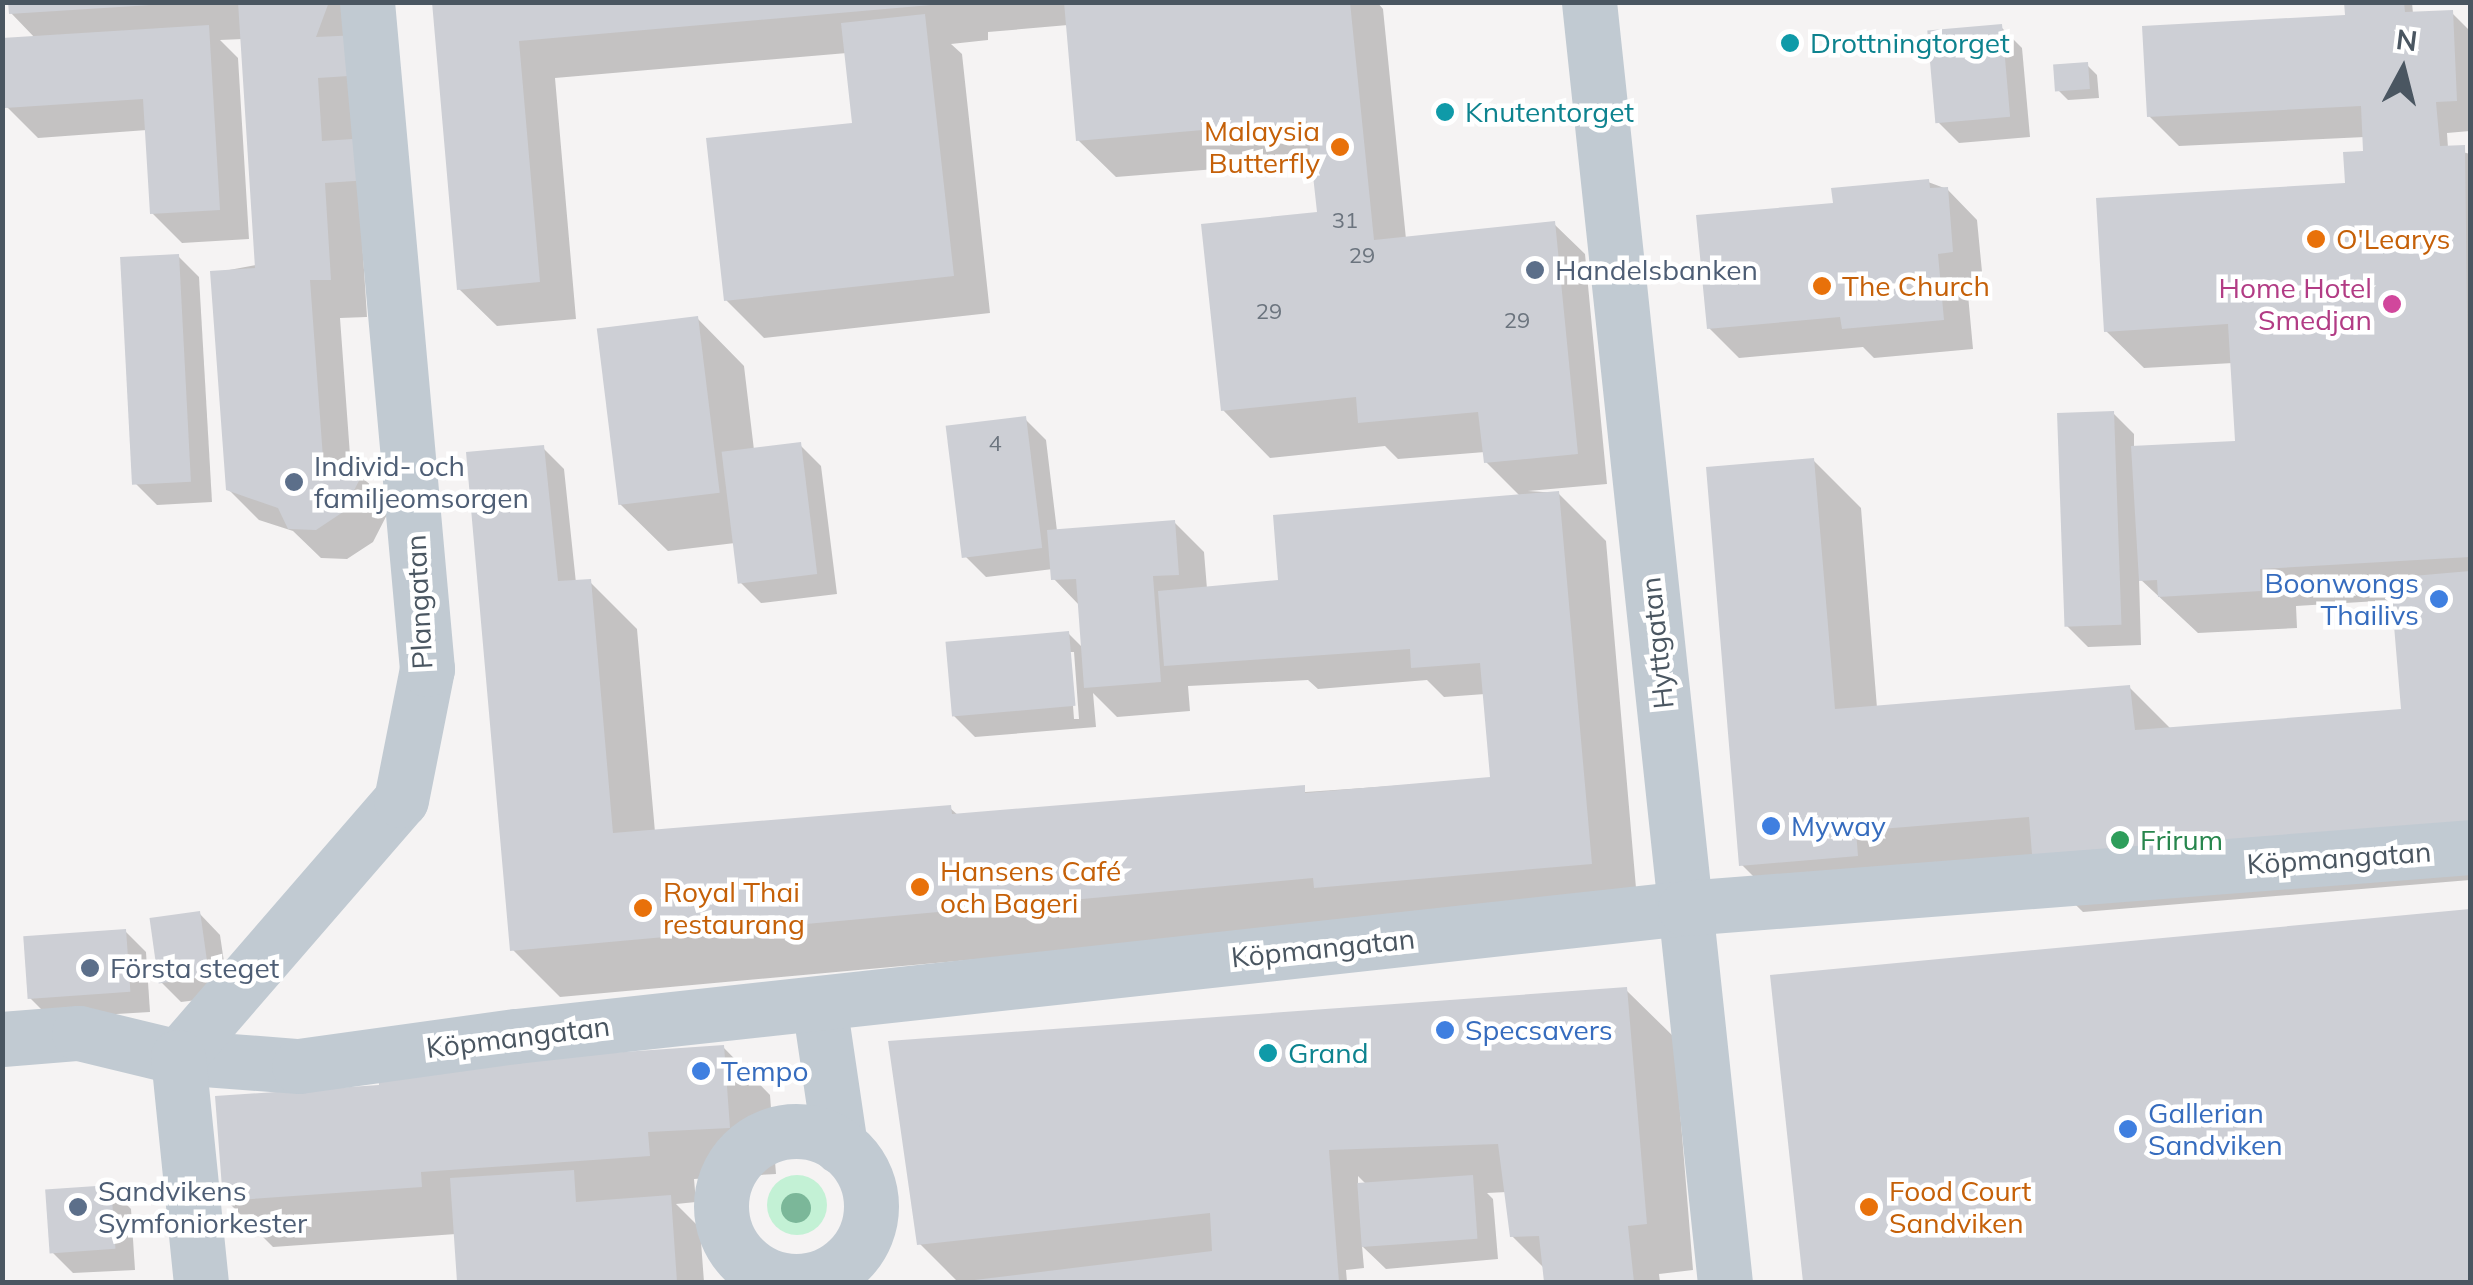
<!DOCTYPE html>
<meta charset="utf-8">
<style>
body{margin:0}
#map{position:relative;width:2473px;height:1285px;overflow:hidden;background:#f5f3f3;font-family:Mulish,sans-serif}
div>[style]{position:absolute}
.green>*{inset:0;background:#c3f1d5}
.round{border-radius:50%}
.shadow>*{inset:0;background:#0003}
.building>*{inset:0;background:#cdcfd5;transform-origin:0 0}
.street>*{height:55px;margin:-27.5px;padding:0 27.5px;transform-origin:27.5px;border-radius:27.5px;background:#c1cad2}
.street>.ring{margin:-27.5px;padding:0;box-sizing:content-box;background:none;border:55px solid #c1cad2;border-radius:50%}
.trees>*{width:30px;height:30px;margin:-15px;border-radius:50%;background:#7bb799}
.dots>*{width:28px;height:28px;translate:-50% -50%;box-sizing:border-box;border:5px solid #fff;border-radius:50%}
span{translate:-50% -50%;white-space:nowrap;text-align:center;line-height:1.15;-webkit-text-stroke:9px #fff;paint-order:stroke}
.number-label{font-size:22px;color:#6b747e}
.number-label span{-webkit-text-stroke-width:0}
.culture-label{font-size:28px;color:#0d838f}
.left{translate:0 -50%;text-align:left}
.food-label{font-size:28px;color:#c56008}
.right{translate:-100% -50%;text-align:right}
.service-label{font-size:28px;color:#4e5e75}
.hotel-label{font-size:28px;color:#b23c85}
.shop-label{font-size:28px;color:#366cbe}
.street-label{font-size:28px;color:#4a5661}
.leisure-label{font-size:28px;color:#27864d}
.frame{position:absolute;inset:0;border:5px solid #4a5661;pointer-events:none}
.north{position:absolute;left:2353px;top:20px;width:100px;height:100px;-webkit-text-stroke:8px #fff;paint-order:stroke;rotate:7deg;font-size:28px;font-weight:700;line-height:40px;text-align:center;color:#4a5661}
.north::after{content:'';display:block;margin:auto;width:35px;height:45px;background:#4a5661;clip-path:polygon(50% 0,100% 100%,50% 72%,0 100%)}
</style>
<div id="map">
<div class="green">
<div class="round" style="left:767px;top:1175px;width:60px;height:60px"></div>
</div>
<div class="shadow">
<div style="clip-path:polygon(10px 2px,347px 2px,367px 317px,340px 318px,351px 469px,393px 503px,373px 542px,347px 559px,321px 558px,293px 531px,259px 520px,228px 489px,213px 273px,262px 264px,243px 39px,220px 40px,238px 58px,249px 239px,182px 243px,152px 213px,147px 130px,38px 138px,7px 107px,36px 39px,11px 13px)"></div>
<div style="clip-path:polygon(evenodd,435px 2px,1377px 2px,1383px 9px,1406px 239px,1554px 224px,1585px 254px,1607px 484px,1528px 491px,1558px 493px,1606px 541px,1638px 911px,1354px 925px,560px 997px,513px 950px,543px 448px,564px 469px,576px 583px,590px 582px,637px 629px,655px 832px,950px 808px,959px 816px,1492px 779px,1485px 694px,1444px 697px,1427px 680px,1318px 689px,1308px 680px,1188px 686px,1190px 711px,1117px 717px,1093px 693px,1096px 727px,975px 737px,954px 716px,1068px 633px,1084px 649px,1080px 606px,1054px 579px,1053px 569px,986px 577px,965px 556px,1025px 419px,1046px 440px,1057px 531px,1174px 522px,1204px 552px,1207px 589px,1281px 583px,1521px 497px,1486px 462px,1485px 452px,1398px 459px,1385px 446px,1270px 458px,1223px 410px,1319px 214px,1314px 161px,1116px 177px,1078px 140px,1068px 25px,988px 32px,988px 40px,951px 44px,962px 54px,990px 313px,764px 338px,726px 300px,855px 125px,847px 53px,555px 78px,576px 319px,497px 326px,459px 289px,435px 2px,1069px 652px,1074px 652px,1079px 719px,1074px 719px,1069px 652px)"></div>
<div style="clip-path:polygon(2346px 2px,2412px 2px,2413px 14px,2452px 13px,2470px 31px,2470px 131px,2447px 133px,2448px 148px,2470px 154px,2470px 880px,2083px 912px,2037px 867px,1789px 912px,1741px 864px,1814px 461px,1861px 508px,1877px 708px,2130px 688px,2172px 730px,2404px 711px,2394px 600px,2296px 606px,2297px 628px,2198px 633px,2139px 578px,2141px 645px,2088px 647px,2067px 626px,2113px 413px,2134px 434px,2134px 449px,2238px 443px,2233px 363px,2144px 368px,2106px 331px,2348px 185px,2366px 153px,2365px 137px,2179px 146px,2149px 116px,2351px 18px)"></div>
<div style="clip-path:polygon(2001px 27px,2022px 48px,2030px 137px,1959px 143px,1938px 122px)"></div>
<div style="clip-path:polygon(2087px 65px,2097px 75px,2099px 98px,2068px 100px,2058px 90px)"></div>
<div style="clip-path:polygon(1928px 182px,1947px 189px,1977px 220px,1983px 282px,1967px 284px,1973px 349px,1874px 358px,1863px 347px,1739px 358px,1709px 328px,1835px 205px)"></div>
<div style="clip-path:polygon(178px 256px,199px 277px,212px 502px,157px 505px,136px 484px)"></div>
<div style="clip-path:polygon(697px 318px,744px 366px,754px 450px,800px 445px,821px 466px,837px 594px,761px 603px,740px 582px,735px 543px,668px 551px,620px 504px)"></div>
<div style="clip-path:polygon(2470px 912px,2470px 1282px,1805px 1282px,1772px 977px)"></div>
<div style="clip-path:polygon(199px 913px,220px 935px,229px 996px,181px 1002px,160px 981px)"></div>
<div style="clip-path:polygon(125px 931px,146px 952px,150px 1012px,50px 1018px,29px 997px)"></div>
<div style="clip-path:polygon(evenodd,1626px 990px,1674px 1037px,1693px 1270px,1659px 1274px,1660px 1282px,1546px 1282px,1545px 1269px,1512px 1236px,1507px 1192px,1487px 1193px,1493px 1199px,1498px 1259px,1386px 1269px,1362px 1246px,1364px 1268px,1346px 1270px,1347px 1282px,958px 1282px,920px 1244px,1626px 990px,1358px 1176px,1368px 1186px,1358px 1187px,1358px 1176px)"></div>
<div style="clip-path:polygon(723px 1047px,770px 1095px,776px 1174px,694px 1179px,696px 1202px,676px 1204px,700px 1228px,704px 1282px,460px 1282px,456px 1234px,273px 1247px,225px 1199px,382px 1087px)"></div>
<div style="clip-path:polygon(110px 1188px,131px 1209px,135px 1270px,73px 1273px,52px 1252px)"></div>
</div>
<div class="building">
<div style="clip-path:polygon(8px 2px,151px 2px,151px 5px,9px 14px)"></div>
<div style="clip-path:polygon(238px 2px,329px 2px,316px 37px,359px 35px,364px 75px,318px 78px,322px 141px,368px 138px,369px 180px,325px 183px,331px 280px,310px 280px,323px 458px,364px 471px,343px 512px,316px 530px,288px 529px,278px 508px,226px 490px,210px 271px,255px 268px)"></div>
<div style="clip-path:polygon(432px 2px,931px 2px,931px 5px,519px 41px,540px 282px,457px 290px)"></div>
<div style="clip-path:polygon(1064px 2px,1350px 2px,1374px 240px,1555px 221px,1578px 454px,1484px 463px,1478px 412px,1358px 423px,1356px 397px,1221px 411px,1201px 224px,1317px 212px,1307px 121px,1076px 141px)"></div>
<div style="clip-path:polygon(2344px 2px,2404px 2px,2405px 12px,2453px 10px,2457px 101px,2436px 102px,2440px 146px,2465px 145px,2470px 557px,2260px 569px,2261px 591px,2158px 597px,2157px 580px,2139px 581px,2131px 446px,2235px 441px,2228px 324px,2104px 332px,2096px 198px,2345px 183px,2343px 152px,2363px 151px,2361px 106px,2147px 117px,2142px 26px,2345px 15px)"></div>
<div style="clip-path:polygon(925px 14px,954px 276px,724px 301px,706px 138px,852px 123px,841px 23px)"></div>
<div style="left:2002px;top:24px;width:93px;height:75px;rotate:85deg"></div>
<div style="clip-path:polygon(209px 25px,220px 210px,150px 214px,143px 99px,5px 108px,2px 38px)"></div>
<div style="left:2088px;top:62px;width:27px;height:35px;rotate:86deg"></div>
<div style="clip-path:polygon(1929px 179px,1930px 188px,1948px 187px,1953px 252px,1938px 254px,1944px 320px,1842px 329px,1840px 317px,1707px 329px,1696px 215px,1833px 203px,1831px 188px)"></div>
<div style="left:179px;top:254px;width:228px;height:59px;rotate:87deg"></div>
<div style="left:698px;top:316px;width:178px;height:102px;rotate:83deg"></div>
<div style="left:2114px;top:411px;width:214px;height:57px;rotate:88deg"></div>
<div style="left:1026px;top:416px;width:133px;height:81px;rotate:83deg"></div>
<div style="left:801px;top:442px;width:133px;height:80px;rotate:83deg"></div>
<div style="clip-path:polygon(544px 445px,558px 581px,591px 579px,613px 833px,951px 805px,952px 814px,1305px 785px,1305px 793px,1490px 777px,1480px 663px,1411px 668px,1410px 649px,1164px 666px,1158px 591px,1278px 580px,1273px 515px,1559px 491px,1592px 864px,1314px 888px,1313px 878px,510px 951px,466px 452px)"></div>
<div style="clip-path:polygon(1814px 458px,1835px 709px,2130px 685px,2135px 730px,2401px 709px,2390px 578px,2470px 571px,2470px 830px,2033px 866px,2029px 817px,1856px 831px,1858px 856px,1739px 866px,1706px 467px)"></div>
<div style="clip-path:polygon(1175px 520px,1179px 575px,1153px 576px,1161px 682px,1084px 688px,1076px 579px,1051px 580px,1047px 530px)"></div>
<div style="left:1069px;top:631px;width:75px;height:124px;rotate:85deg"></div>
<div style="clip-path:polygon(2470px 909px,2470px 1282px,1803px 1282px,1770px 975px)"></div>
<div style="left:200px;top:911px;width:66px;height:51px;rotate:82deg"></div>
<div style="left:126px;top:929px;width:63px;height:103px;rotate:86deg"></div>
<div style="clip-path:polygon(1627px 987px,1647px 1224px,1628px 1226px,1634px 1282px,1544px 1282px,1539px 1236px,1510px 1237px,1498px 1144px,1329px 1150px,1339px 1282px,958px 1282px,1212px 1251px,1210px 1213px,917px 1245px,888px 1041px)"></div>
<div style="clip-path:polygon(724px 1045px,730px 1128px,648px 1132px,650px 1156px,421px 1172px,422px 1187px,223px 1201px,215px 1096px,379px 1085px,378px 1069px)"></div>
<div style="clip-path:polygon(574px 1170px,576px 1202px,671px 1195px,677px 1282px,457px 1282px,450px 1178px)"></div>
<div style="left:1473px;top:1175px;width:64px;height:116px;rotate:86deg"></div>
<div style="left:111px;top:1185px;width:64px;height:66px;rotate:86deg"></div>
</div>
<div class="street">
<div style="left:1589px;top:2px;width:1287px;rotate:83.94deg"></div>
<div style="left:819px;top:1004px;width:144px;rotate:81.6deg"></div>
<div style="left:2px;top:1039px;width:77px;rotate:-4.5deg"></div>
<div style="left:79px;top:1033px;width:102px;rotate:13.6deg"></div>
<div style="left:178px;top:1057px;width:121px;rotate:4.3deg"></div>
<div style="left:299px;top:1066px;width:219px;rotate:-7.9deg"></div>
<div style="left:516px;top:1036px;width:1176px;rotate:-6.25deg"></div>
<div style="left:1685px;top:908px;width:787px;rotate:-4.44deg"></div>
<div style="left:178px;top:1057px;width:340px;rotate:-49.1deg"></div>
<div style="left:401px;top:800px;width:134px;rotate:-78.8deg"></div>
<div style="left:427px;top:669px;width:670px;rotate:-95.14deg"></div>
<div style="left:178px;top:1057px;width:226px;rotate:84.2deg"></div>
<div class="ring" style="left:721px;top:1131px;width:95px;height:95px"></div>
</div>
<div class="trees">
<div style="left:796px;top:1208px"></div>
</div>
<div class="dots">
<div style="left:1790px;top:43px;background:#0f9aa8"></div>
<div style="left:1445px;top:112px;background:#0f9aa8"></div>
<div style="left:1340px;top:147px;background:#e8710a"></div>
<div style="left:2316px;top:239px;background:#e8710a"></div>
<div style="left:1535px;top:270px;background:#5c6f8a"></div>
<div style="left:1822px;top:286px;background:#e8710a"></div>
<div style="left:2392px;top:304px;background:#d1479c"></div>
<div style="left:294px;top:482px;background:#5c6f8a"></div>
<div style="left:2439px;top:599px;background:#3f7fe0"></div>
<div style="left:1771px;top:826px;background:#3f7fe0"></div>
<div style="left:2120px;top:840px;background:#2e9e5b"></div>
<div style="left:920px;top:887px;background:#e8710a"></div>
<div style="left:643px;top:908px;background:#e8710a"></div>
<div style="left:90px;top:968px;background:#5c6f8a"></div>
<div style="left:1445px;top:1030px;background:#3f7fe0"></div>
<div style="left:1268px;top:1053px;background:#0f9aa8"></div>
<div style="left:701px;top:1071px;background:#3f7fe0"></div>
<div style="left:2128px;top:1129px;background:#3f7fe0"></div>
<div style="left:78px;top:1207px;background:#5c6f8a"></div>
<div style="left:1869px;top:1207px;background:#e8710a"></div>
</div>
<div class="number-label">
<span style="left:1345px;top:221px">31</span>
<span style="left:1362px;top:256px">29</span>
<span style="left:1269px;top:312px">29</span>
<span style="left:1517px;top:321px">29</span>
<span style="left:995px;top:444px">4</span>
</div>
<div class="culture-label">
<span class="left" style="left:1810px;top:43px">Drottningtorget</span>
<span class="left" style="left:1465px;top:112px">Knutentorget</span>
<span class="left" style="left:1288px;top:1053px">Grand</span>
</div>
<div class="food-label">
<span class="right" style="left:1320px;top:147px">Malaysia<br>Butterfly</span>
<span class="left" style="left:2336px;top:239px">O'Learys</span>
<span class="left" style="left:1842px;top:286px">The Church</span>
<span class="left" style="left:940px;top:887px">Hansens Café<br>och Bageri</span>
<span class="left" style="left:663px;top:908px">Royal Thai<br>restaurang</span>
<span class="left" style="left:1889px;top:1207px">Food Court<br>Sandviken</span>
</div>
<div class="service-label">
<span class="left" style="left:1555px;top:270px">Handelsbanken</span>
<span class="left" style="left:314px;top:482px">Individ- och<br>familjeomsorgen</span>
<span class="left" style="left:110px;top:968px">Första steget</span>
<span class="left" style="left:98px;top:1207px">Sandvikens<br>Symfoniorkester</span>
</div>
<div class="hotel-label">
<span class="right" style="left:2372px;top:304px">Home Hotel<br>Smedjan</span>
</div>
<div class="shop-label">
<span class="right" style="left:2419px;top:599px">Boonwongs<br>Thailivs</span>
<span class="left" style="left:1791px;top:826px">Myway</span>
<span class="left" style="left:1465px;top:1030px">Specsavers</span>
<span class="left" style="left:721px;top:1071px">Tempo</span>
<span class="left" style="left:2148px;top:1129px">Gallerian<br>Sandviken</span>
</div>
<div class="street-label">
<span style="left:419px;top:602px;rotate:-93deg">Plangatan</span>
<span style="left:1657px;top:643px;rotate:-96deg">Hyttgatan</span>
<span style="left:2339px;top:858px;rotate:-4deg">Köpmangatan</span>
<span style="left:1323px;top:948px;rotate:-6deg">Köpmangatan</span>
<span style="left:518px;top:1037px;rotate:-7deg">Köpmangatan</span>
</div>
<div class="leisure-label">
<span class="left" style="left:2140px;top:840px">Frirum</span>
</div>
<div class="frame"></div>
<div class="north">N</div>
</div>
